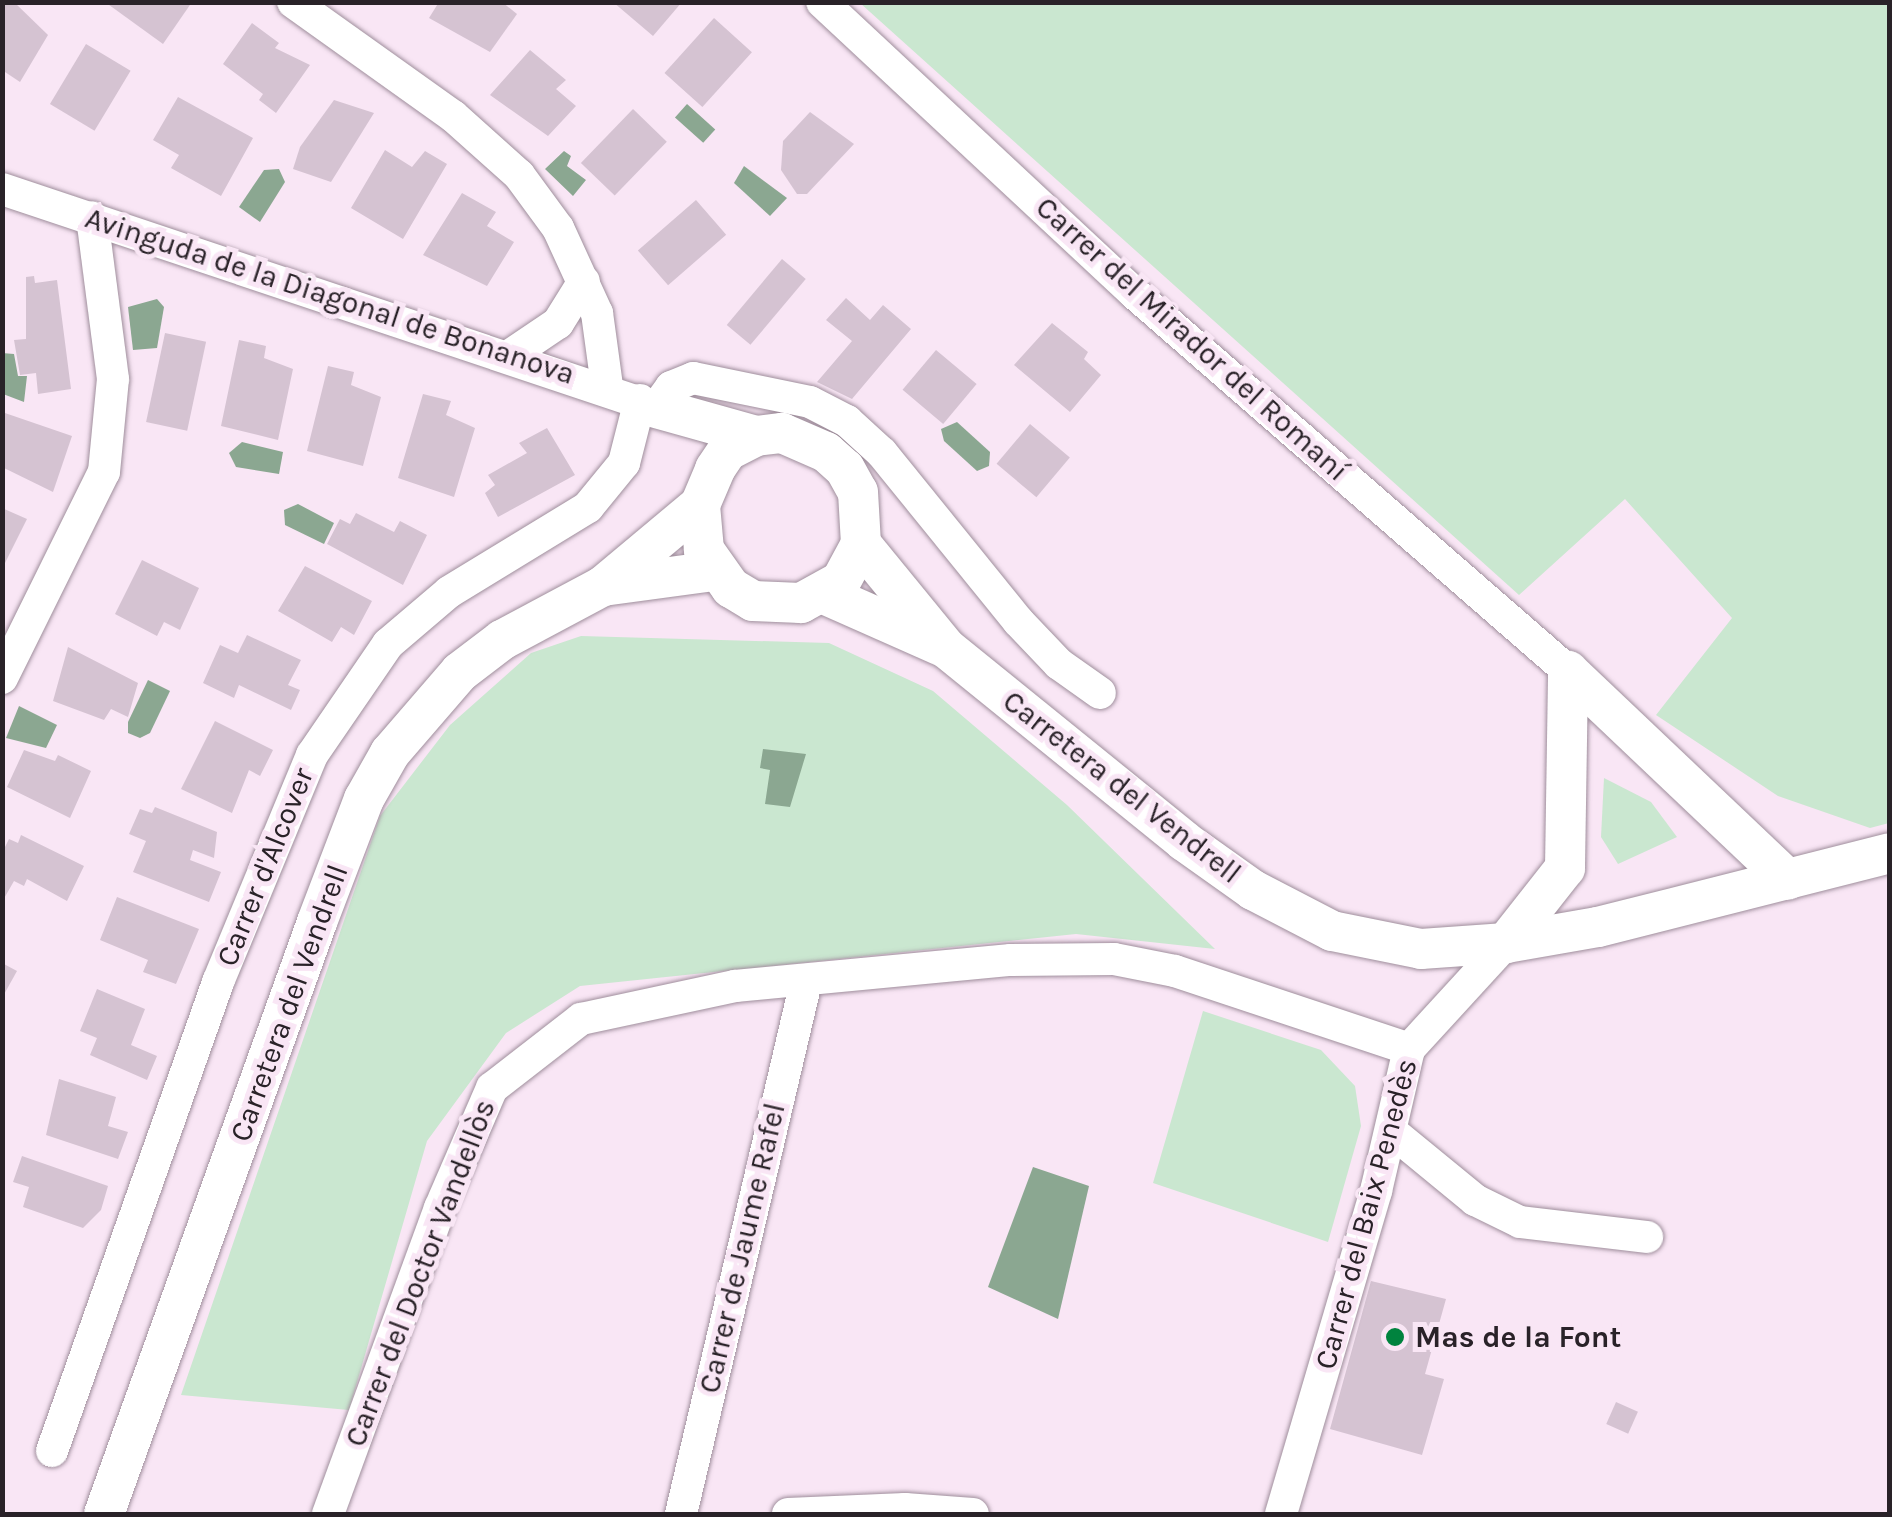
<!DOCTYPE html>
<meta charset="utf-8">
<style>
body{margin:0}
#map{position:relative;width:1892px;height:1517px;overflow:hidden;background:#f9e6f5;font-family:Karla,sans-serif}
div>[style]{position:absolute}
.green>*{inset:0;background:#cae7d0}
.water>*{inset:0;background:#8ba791;transform-origin:0 0}
.building>*{inset:0;background:#d5c3d2;transform-origin:0 0}
.roads{filter:drop-shadow(0 0 2px #9f8e9c) drop-shadow(0 0 2px #9f8e9c)}
.minor>*{height:32px;margin:-16px;padding:0 16px;transform-origin:16px;border-radius:16px;background:#fff}
.tertiary>*{height:40px;margin:-20px;padding:0 20px;transform-origin:20px;border-radius:20px;background:#fff}
.dots>*{width:28px;height:28px;translate:-50% -50%;box-sizing:border-box;border:5px solid #f9e6f5;border-radius:50%}
span{translate:-50% -50%;white-space:nowrap;text-align:center;line-height:1.15;-webkit-text-stroke:10px #f9e6f5;paint-order:stroke}
.street-label{font-size:30px;color:#292228}
.poi-label{font-size:30px;color:#292228;font-weight:700}
.left{translate:0 -50%;text-align:left}
.frame{position:absolute;inset:0;border:5px solid #292228;pointer-events:none}
</style>
<div id="map">
<div class="green">
<div style="clip-path:polygon(860px 3px,1889px 3px,1889px 823px,1870px 828px,1778px 796px,1656px 715px,1732px 618px,1625px 499px,1519px 595px)"></div>
<div style="clip-path:polygon(581px 636px,829px 643px,933px 691px,1067px 805px,1215px 949px,1076px 934px,580px 986px,506px 1033px,427px 1141px,349px 1410px,181px 1395px,380px 816px,450px 725px,531px 653px)"></div>
<div style="clip-path:polygon(1604px 778px,1651px 802px,1677px 837px,1618px 864px,1601px 837px)"></div>
<div style="clip-path:polygon(1203px 1011px,1321px 1050px,1355px 1086px,1361px 1126px,1328px 1242px,1153px 1183px)"></div>
</div>
<div class="water">
<div style="left:687px;top:104px;width:38px;height:18px;rotate:42deg"></div>
<div style="clip-path:polygon(564px 151px,571px 156px,567px 166px,586px 180px,573px 196px,545px 169px)"></div>
<div style="clip-path:polygon(744px 166px,787px 198px,770px 216px,734px 183px)"></div>
<div style="clip-path:polygon(279px 169px,285px 182px,260px 222px,239px 207px,264px 170px)"></div>
<div style="clip-path:polygon(157px 299px,164px 307px,157px 348px,133px 350px,128px 307px)"></div>
<div style="clip-path:polygon(2px 353px,14px 354px,18px 376px,27px 376px,24px 402px,3px 394px)"></div>
<div style="clip-path:polygon(957px 422px,990px 452px,989px 466px,977px 471px,944px 441px,941px 429px)"></div>
<div style="clip-path:polygon(242px 442px,283px 452px,279px 474px,236px 467px,229px 453px)"></div>
<div style="clip-path:polygon(298px 504px,334px 523px,324px 544px,285px 525px,284px 510px)"></div>
<div style="clip-path:polygon(148px 680px,170px 691px,150px 733px,140px 738px,128px 733px,128px 722px)"></div>
<div style="clip-path:polygon(19px 706px,57px 725px,46px 748px,6px 738px)"></div>
<div style="clip-path:polygon(763px 749px,806px 754px,790px 807px,765px 804px,770px 770px,760px 768px)"></div>
<div style="clip-path:polygon(1033px 1167px,1089px 1186px,1058px 1319px,988px 1287px)"></div>
</div>
<div class="building">
<div style="clip-path:polygon(2px 2px,14px 2px,48px 35px,20px 82px,2px 70px)"></div>
<div style="clip-path:polygon(105px 2px,192px 2px,163px 44px)"></div>
<div style="clip-path:polygon(439px 2px,502px 2px,517px 14px,490px 52px,429px 18px)"></div>
<div style="clip-path:polygon(613px 2px,682px 2px,653px 36px)"></div>
<div style="left:714px;top:18px;width:51px;height:74px;rotate:42deg"></div>
<div style="clip-path:polygon(252px 23px,279px 43px,275px 48px,310px 65px,276px 113px,259px 100px,263px 94px,223px 64px)"></div>
<div style="left:86px;top:44px;width:52px;height:70px;rotate:31deg"></div>
<div style="clip-path:polygon(530px 50px,566px 80px,556px 89px,576px 106px,548px 136px,490px 95px)"></div>
<div style="clip-path:polygon(178px 97px,253px 138px,221px 196px,171px 168px,179px 155px,153px 140px)"></div>
<div style="clip-path:polygon(334px 100px,374px 113px,331px 182px,293px 169px,300px 147px)"></div>
<div style="left:633px;top:109px;width:47px;height:75px;rotate:44deg"></div>
<div style="clip-path:polygon(810px 112px,854px 144px,807px 194px,797px 194px,781px 170px,783px 141px)"></div>
<div style="clip-path:polygon(385px 150px,412px 167px,425px 151px,447px 164px,403px 239px,351px 208px)"></div>
<div style="clip-path:polygon(462px 193px,496px 212px,487px 226px,514px 242px,487px 286px,423px 255px)"></div>
<div style="left:696px;top:200px;width:46px;height:77px;rotate:49deg"></div>
<div style="left:782px;top:259px;width:31px;height:86px;rotate:40deg"></div>
<div style="clip-path:polygon(34px 276px,35px 283px,57px 280px,71px 389px,38px 394px,36px 373px,20px 375px,14px 340px,26px 339px,26px 277px)"></div>
<div style="clip-path:polygon(846px 298px,870px 320px,883px 305px,911px 329px,852px 399px,817px 382px,852px 341px,826px 320px)"></div>
<div style="clip-path:polygon(1052px 323px,1088px 352px,1084px 359px,1101px 375px,1070px 412px,1014px 365px)"></div>
<div style="left:165px;top:333px;width:42px;height:91px;rotate:12deg"></div>
<div style="clip-path:polygon(239px 340px,266px 346px,264px 358px,293px 369px,278px 440px,221px 426px)"></div>
<div style="left:936px;top:350px;width:53px;height:52px;rotate:40deg"></div>
<div style="clip-path:polygon(328px 366px,354px 372px,351px 385px,381px 397px,363px 466px,307px 451px)"></div>
<div style="clip-path:polygon(423px 394px,451px 401px,446px 415px,475px 428px,454px 497px,398px 478px)"></div>
<div style="clip-path:polygon(2px 412px,72px 436px,53px 492px,2px 467px)"></div>
<div style="left:1030px;top:424px;width:52px;height:52px;rotate:40deg"></div>
<div style="clip-path:polygon(547px 428px,575px 475px,498px 517px,485px 493px,495px 485px,488px 475px,527px 453px,519px 443px)"></div>
<div style="clip-path:polygon(2px 508px,27px 519px,2px 569px)"></div>
<div style="clip-path:polygon(356px 513px,394px 532px,400px 521px,427px 535px,403px 585px,327px 544px,340px 519px,350px 524px)"></div>
<div style="clip-path:polygon(142px 560px,199px 588px,180px 630px,164px 622px,157px 636px,115px 614px)"></div>
<div style="clip-path:polygon(305px 566px,372px 601px,354px 635px,341px 627px,332px 642px,278px 611px)"></div>
<div style="clip-path:polygon(247px 635px,301px 660px,288px 685px,300px 690px,291px 710px,239px 685px,234px 698px,203px 683px,220px 645px,238px 653px)"></div>
<div style="clip-path:polygon(68px 647px,138px 683px,128px 717px,111px 709px,104px 720px,53px 701px)"></div>
<div style="clip-path:polygon(215px 721px,273px 750px,260px 776px,249px 770px,232px 813px,181px 789px)"></div>
<div style="clip-path:polygon(24px 750px,55px 761px,58px 755px,91px 771px,70px 818px,7px 787px)"></div>
<div style="clip-path:polygon(155px 807px,217px 832px,214px 858px,193px 850px,190px 860px,221px 872px,209px 902px,133px 872px,146px 841px,129px 834px,140px 809px,152px 813px)"></div>
<div style="clip-path:polygon(21px 835px,84px 866px,67px 901px,27px 879px,24px 886px,14px 881px,2px 902px,2px 853px,9px 839px,18px 843px)"></div>
<div style="clip-path:polygon(117px 897px,199px 929px,176px 984px,143px 972px,148px 960px,100px 940px)"></div>
<div style="clip-path:polygon(2px 963px,17px 971px,2px 998px)"></div>
<div style="clip-path:polygon(97px 989px,145px 1009px,131px 1045px,157px 1056px,147px 1080px,90px 1055px,97px 1038px,80px 1031px)"></div>
<div style="clip-path:polygon(59px 1079px,116px 1097px,108px 1126px,128px 1132px,118px 1159px,46px 1135px)"></div>
<div style="clip-path:polygon(22px 1156px,108px 1186px,101px 1210px,83px 1228px,23px 1207px,29px 1187px,13px 1182px)"></div>
<div style="clip-path:polygon(1371px 1281px,1446px 1299px,1425px 1374px,1444px 1379px,1422px 1455px,1330px 1429px)"></div>
<div style="left:1616px;top:1402px;width:24px;height:24px;rotate:24deg"></div>
</div>
<div class="roads">
<div class="minor">
<div style="left:293px;top:2px;width:196px;rotate:35.5deg"></div>
<div style="left:453px;top:116px;width:89px;rotate:41.8deg"></div>
<div style="left:519px;top:175px;width:66px;rotate:53.7deg"></div>
<div style="left:558px;top:228px;width:94px;rotate:65.4deg"></div>
<div style="left:597px;top:313px;width:74px;rotate:82.2deg"></div>
<div style="left:822px;top:2px;width:427px;rotate:43deg"></div>
<div style="left:1134px;top:293px;width:576px;rotate:41.05deg"></div>
<div style="left:2px;top:189px;width:690px;rotate:18.51deg"></div>
<div style="left:656px;top:408px;width:26px;rotate:-54deg"></div>
<div style="left:671px;top:387px;width:24px;rotate:-22deg"></div>
<div style="left:693px;top:378px;width:119px;rotate:11.6deg"></div>
<div style="left:810px;top:402px;width:42px;rotate:27.2deg"></div>
<div style="left:847px;top:421px;width:47px;rotate:42.4deg"></div>
<div style="left:882px;top:453px;width:216px;rotate:51deg"></div>
<div style="left:1018px;top:621px;width:59px;rotate:46.4deg"></div>
<div style="left:1059px;top:664px;width:50px;rotate:35.3deg"></div>
<div style="left:509px;top:356px;width:59px;rotate:-34deg"></div>
<div style="left:558px;top:323px;width:49px;rotate:-58.2deg"></div>
<div style="left:2px;top:678px;width:230px;rotate:-63.7deg"></div>
<div style="left:104px;top:472px;width:93px;rotate:-84.5deg"></div>
<div style="left:113px;top:379px;width:163px;rotate:-97.4deg"></div>
<div style="left:1391px;top:1131px;width:109px;rotate:39.4deg"></div>
<div style="left:1475px;top:1200px;width:50px;rotate:26.1deg"></div>
<div style="left:1520px;top:1222px;width:128px;rotate:6.7deg"></div>
<div style="left:52px;top:1451px;width:498px;rotate:-70.5deg"></div>
<div style="left:218px;top:982px;width:246px;rotate:-67.5deg"></div>
<div style="left:312px;top:755px;width:135px;rotate:-55.6deg"></div>
<div style="left:388px;top:644px;width:80px;rotate:-40.4deg"></div>
<div style="left:449px;top:592px;width:163px;rotate:-31.4deg"></div>
<div style="left:588px;top:507px;width:57px;rotate:-50.7deg"></div>
<div style="left:624px;top:463px;width:65px;rotate:-75.7deg"></div>
<div style="left:328px;top:1514px;width:326px;rotate:-69.9deg"></div>
<div style="left:440px;top:1208px;width:131px;rotate:-66.6deg"></div>
<div style="left:492px;top:1088px;width:113px;rotate:-37.8deg"></div>
<div style="left:581px;top:1019px;width:157px;rotate:-12.1deg"></div>
<div style="left:735px;top:986px;width:277px;rotate:-5.4deg"></div>
<div style="left:1011px;top:960px;width:103px;rotate:-0.6deg"></div>
<div style="left:1114px;top:959px;width:62px;rotate:11.1deg"></div>
<div style="left:1175px;top:971px;width:247px;rotate:18.4deg"></div>
<div style="left:681px;top:1514px;width:546px;rotate:-76.78deg"></div>
<div style="left:788px;top:1514px;width:117px;rotate:-2.4deg"></div>
<div style="left:905px;top:1509px;width:68px;rotate:4.2deg"></div>
<div style="left:1281px;top:1514px;width:337px;rotate:-73.6deg"></div>
<div style="left:1376px;top:1191px;width:146px;rotate:-76.9deg"></div>
<div style="left:1409px;top:1049px;width:144px;rotate:-47.5deg"></div>
</div>
<div class="tertiary">
<div style="left:656px;top:408px;width:104px;rotate:15.6deg"></div>
<div style="left:756px;top:436px;width:26px;rotate:-7deg"></div>
<div style="left:782px;top:433px;width:48px;rotate:23.4deg"></div>
<div style="left:826px;top:452px;width:25px;rotate:42deg"></div>
<div style="left:845px;top:469px;width:26px;rotate:61deg"></div>
<div style="left:858px;top:492px;width:52px;rotate:86.7deg"></div>
<div style="left:861px;top:544px;width:42px;rotate:118.4deg"></div>
<div style="left:841px;top:581px;width:46px;rotate:151.2deg"></div>
<div style="left:801px;top:603px;width:48px;rotate:-177.6deg"></div>
<div style="left:753px;top:601px;width:26px;rotate:-149deg"></div>
<div style="left:731px;top:588px;width:47px;rotate:-125.4deg"></div>
<div style="left:704px;top:550px;width:45px;rotate:-95.1deg"></div>
<div style="left:700px;top:505px;width:39px;rotate:-67deg"></div>
<div style="left:715px;top:469px;width:22px;rotate:-56deg"></div>
<div style="left:727px;top:451px;width:33px;rotate:-27deg"></div>
<div style="left:861px;top:544px;width:134px;rotate:50.7deg"></div>
<div style="left:946px;top:648px;width:306px;rotate:39deg"></div>
<div style="left:1184px;top:841px;width:85px;rotate:35.4deg"></div>
<div style="left:1253px;top:890px;width:89px;rotate:27.4deg"></div>
<div style="left:1332px;top:931px;width:91px;rotate:11.4deg"></div>
<div style="left:1421px;top:949px;width:85px;rotate:-4deg"></div>
<div style="left:1506px;top:943px;width:93px;rotate:-9.9deg"></div>
<div style="left:1598px;top:927px;width:301px;rotate:-14.2deg"></div>
<div style="left:603px;top:586px;width:112px;rotate:-7.7deg"></div>
<div style="left:824px;top:594px;width:126px;rotate:23.9deg"></div>
<div style="left:1568px;top:671px;width:303px;rotate:43.5deg"></div>
<div style="left:1506px;top:943px;width:95px;rotate:-51.8deg"></div>
<div style="left:1565px;top:868px;width:197px;rotate:-89.1deg"></div>
<div style="left:104px;top:1514px;width:629px;rotate:-70.21deg"></div>
<div style="left:317px;top:922px;width:132px;rotate:-69.1deg"></div>
<div style="left:364px;top:799px;width:53px;rotate:-60.5deg"></div>
<div style="left:390px;top:753px;width:107px;rotate:-49.2deg"></div>
<div style="left:460px;top:672px;width:53px;rotate:-37.3deg"></div>
<div style="left:502px;top:640px;width:115px;rotate:-28.1deg"></div>
<div style="left:603px;top:586px;width:126px;rotate:-39.9deg"></div>
</div>
</div>
<div class="dots">
<div style="left:1395px;top:1337px;background:#00833e"></div>
</div>
<div class="street-label">
<span style="left:330px;top:296px;rotate:18deg">Avinguda de la Diagonal de Bonanova</span>
<span style="left:1192px;top:339px;rotate:42deg">Carrer del Mirador del Romaní</span>
<span style="left:1122px;top:787px;rotate:38deg">Carretera del Vendrell</span>
<span style="left:265px;top:867px;rotate:-68deg">Carrer d'Alcover</span>
<span style="left:289px;top:1003px;rotate:-70deg">Carretera del Vendrell</span>
<span style="left:1366px;top:1214px;rotate:-75deg">Carrer del Baix Penedès</span>
<span style="left:742px;top:1248px;rotate:-77deg">Carrer de Jaume Rafel</span>
<span style="left:420px;top:1273px;rotate:-69deg">Carrer del Doctor Vandellòs</span>
</div>
<div class="poi-label">
<span class="left" style="left:1415px;top:1337px">Mas de la Font</span>
</div>
<div class="frame"></div>
</div>
